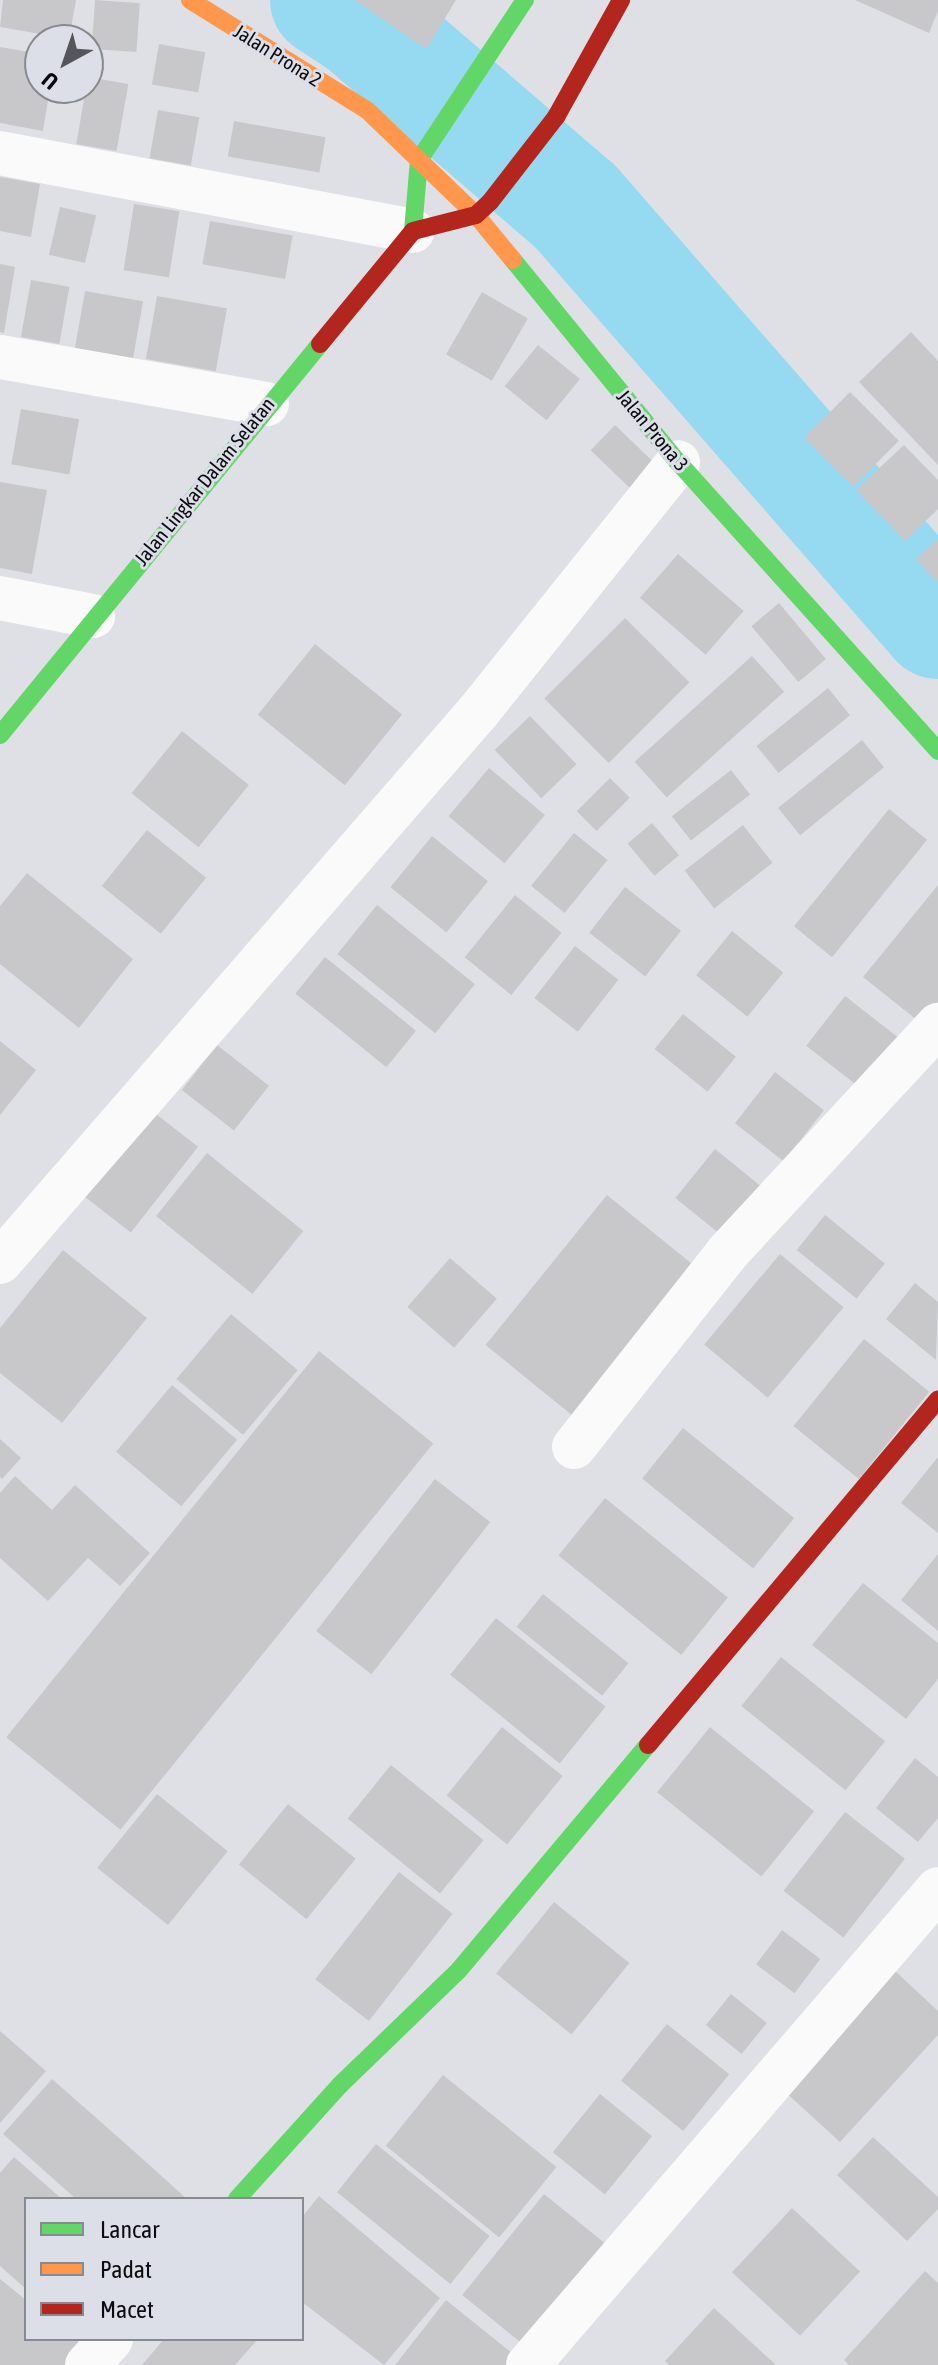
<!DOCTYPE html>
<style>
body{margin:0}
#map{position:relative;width:938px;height:2365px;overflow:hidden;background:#dfe0e5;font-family:"Asap Condensed",sans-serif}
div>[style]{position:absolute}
.river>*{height:114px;margin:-57px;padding:0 57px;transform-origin:57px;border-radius:57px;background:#96daf1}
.building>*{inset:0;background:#c8c8cb;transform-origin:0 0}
.street>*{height:44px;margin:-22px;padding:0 22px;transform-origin:22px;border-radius:22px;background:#fafafb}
.fast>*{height:18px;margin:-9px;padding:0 9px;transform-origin:9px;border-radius:9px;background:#63d668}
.slow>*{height:18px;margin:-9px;padding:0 9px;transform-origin:9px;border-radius:9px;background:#ff974d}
.jam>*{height:18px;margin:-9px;padding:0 9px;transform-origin:9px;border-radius:9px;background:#b3261e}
span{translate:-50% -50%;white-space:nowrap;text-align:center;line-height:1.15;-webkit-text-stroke:6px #dcdee8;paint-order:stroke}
.street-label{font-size:20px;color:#0b0b0f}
.legend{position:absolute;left:24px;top:2197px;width:280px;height:144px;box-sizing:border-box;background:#dcdee8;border:2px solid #888a91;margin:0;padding:10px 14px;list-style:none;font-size:24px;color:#0b0b0f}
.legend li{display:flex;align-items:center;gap:16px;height:40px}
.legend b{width:40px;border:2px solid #888a91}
.north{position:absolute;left:24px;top:24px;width:80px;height:80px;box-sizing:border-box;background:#dcdee8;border:2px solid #888a91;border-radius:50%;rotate:220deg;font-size:22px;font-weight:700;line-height:32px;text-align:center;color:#0b0b0f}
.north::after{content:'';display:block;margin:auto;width:28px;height:36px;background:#55565a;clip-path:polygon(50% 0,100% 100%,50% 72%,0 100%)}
</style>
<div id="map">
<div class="river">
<div style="left:327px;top:0;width:42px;rotate:33.3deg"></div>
<div style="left:362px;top:23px;width:281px;rotate:40.7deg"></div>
<div style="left:575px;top:206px;width:552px;rotate:48.89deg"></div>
</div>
<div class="building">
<div style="clip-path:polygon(3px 0,76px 0,69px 39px,0 27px)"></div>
<div style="left:95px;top:0;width:45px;height:49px;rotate:4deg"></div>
<div style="clip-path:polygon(355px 0,456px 0,426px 49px)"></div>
<div style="clip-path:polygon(855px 0,938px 0,938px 11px,929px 33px)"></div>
<div style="left:159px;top:44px;width:47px;height:41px;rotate:10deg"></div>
<div style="clip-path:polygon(0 47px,40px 54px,40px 88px,50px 88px,43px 131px,0 123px)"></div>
<div style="left:88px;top:77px;width:41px;height:68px;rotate:10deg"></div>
<div style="left:158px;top:110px;width:42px;height:49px;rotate:10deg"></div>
<div style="left:234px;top:121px;width:93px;height:36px;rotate:10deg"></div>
<div style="clip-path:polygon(0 177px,40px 184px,31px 237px,0 231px)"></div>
<div style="left:134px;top:204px;width:46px;height:67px;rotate:9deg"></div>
<div style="left:60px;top:207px;width:37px;height:49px;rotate:13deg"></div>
<div style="left:210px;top:221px;width:84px;height:44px;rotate:10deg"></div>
<div style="clip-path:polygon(0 264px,15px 267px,4px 333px,0 332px)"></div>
<div style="left:31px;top:280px;width:39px;height:58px;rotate:10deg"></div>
<div style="left:85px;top:291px;width:59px;height:62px;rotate:10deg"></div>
<div style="left:482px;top:292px;width:53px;height:72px;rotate:30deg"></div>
<div style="left:157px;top:296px;width:71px;height:64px;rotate:10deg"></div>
<div style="clip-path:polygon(911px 332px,938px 361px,938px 465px,859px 382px)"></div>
<div style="left:538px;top:345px;width:54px;height:53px;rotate:39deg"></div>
<div style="left:850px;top:392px;width:69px;height:65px;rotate:45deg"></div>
<div style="left:21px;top:409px;width:59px;height:56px;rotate:10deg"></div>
<div style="left:615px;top:425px;width:57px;height:35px;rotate:44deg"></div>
<div style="clip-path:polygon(904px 445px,938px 480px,938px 509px,905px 541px,856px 490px)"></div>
<div style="clip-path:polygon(0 482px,47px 490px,32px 574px,0 568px)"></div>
<div style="clip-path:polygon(938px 539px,938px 583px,916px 559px)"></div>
<div style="left:678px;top:554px;width:87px;height:58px;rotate:41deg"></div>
<div style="left:779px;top:603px;width:73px;height:36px;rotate:50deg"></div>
<div style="left:625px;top:618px;width:91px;height:114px;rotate:45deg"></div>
<div style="left:315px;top:644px;width:112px;height:91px;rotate:39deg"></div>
<div style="left:752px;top:656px;width:48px;height:158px;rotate:48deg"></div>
<div style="left:828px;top:688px;width:35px;height:92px;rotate:51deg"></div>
<div style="left:530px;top:716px;width:67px;height:49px;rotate:46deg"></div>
<div style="left:182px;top:731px;width:86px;height:80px;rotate:39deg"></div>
<div style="left:862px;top:740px;width:35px;height:108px;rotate:51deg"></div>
<div style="left:489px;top:768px;width:73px;height:63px;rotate:40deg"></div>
<div style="left:731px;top:770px;width:31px;height:75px;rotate:52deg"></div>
<div style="left:610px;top:778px;width:28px;height:47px;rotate:45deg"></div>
<div style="left:889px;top:809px;width:49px;height:151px;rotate:39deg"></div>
<div style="left:652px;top:823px;width:42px;height:32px;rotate:50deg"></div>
<div style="left:743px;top:825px;width:48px;height:74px;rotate:52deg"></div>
<div style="left:147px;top:830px;width:76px;height:72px;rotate:39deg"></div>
<div style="left:574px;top:833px;width:43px;height:68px;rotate:39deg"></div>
<div style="left:432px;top:836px;width:72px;height:66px;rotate:39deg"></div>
<div style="clip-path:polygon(27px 873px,133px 959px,79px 1028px,0 964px,0 906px)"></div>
<div style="clip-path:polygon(938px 885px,938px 1004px,922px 1024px,863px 977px)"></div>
<div style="left:625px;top:887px;width:71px;height:58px;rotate:38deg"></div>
<div style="left:515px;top:895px;width:60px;height:80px;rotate:39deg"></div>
<div style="left:377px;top:905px;width:126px;height:63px;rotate:39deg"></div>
<div style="left:732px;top:931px;width:66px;height:57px;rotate:39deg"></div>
<div style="left:575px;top:946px;width:55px;height:66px;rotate:38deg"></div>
<div style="left:325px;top:957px;width:117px;height:47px;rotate:39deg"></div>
<div style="left:845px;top:996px;width:68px;height:63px;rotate:38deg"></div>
<div style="left:683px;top:1014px;width:68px;height:45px;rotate:39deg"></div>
<div style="clip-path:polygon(0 1041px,36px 1070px,0 1115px)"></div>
<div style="left:217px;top:1045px;width:66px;height:57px;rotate:38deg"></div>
<div style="left:775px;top:1072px;width:62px;height:65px;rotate:38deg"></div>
<div style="left:142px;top:1103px;width:71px;height:109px;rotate:38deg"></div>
<div style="left:715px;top:1149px;width:63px;height:63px;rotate:39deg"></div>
<div style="left:207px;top:1153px;width:124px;height:81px;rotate:39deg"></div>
<div style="left:607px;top:1195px;width:121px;height:193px;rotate:39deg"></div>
<div style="left:825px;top:1215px;width:77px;height:45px;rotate:39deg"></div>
<div style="clip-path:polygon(63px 1250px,147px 1318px,62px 1423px,0 1373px,0 1328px)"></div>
<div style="left:780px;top:1254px;width:83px;height:118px;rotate:40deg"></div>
<div style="left:450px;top:1258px;width:62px;height:65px;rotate:41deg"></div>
<div style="clip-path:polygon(915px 1283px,938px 1302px,936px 1360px,886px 1319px)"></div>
<div style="left:231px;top:1314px;width:87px;height:85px;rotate:40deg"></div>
<div style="left:864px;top:1339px;width:84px;height:112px;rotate:39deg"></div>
<div style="left:319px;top:1351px;width:147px;height:497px;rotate:39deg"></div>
<div style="left:172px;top:1385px;width:85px;height:87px;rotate:40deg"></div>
<div style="left:683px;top:1428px;width:143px;height:65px;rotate:39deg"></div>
<div style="clip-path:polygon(0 1439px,21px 1458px,2px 1479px,0 1477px)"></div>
<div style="clip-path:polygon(938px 1457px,938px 1533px,901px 1503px)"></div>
<div style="clip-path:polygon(15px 1476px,52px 1510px,75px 1485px,150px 1553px,120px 1586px,88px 1558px,48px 1601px,0 1558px,0 1493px)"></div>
<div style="left:435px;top:1479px;width:70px;height:193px;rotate:38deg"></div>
<div style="left:605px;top:1498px;width:158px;height:74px;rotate:39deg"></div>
<div style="clip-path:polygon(938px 1554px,938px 1631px,901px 1600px)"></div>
<div style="clip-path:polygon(863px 1583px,938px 1643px,938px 1679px,906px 1719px,812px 1645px)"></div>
<div style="left:543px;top:1594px;width:110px;height:42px;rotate:39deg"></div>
<div style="left:496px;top:1618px;width:141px;height:73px;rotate:39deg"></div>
<div style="left:781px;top:1657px;width:134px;height:63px;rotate:39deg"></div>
<div style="left:502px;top:1727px;width:78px;height:88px;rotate:39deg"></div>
<div style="left:710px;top:1727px;width:134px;height:84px;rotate:39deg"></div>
<div style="clip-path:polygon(915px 1758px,938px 1777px,938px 1818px,918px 1842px,876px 1808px)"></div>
<div style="left:391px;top:1765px;width:119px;height:69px;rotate:39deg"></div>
<div style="left:157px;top:1794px;width:91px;height:95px;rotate:39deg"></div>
<div style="left:288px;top:1804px;width:87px;height:78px;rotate:39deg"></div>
<div style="left:845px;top:1812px;width:76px;height:100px;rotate:38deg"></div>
<div style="left:399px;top:1872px;width:68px;height:136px;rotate:38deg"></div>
<div style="left:554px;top:1902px;width:97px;height:92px;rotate:39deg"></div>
<div style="left:782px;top:1930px;width:48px;height:43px;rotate:37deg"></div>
<div style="clip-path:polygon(894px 1970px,938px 2011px,938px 2035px,840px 2142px,783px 2090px)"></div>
<div style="left:731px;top:1994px;width:46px;height:40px;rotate:39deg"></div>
<div style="left:667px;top:2024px;width:80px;height:73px;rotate:39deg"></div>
<div style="clip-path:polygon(0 2031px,46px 2071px,0 2123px)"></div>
<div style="left:443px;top:2075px;width:146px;height:91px;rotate:39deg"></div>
<div style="clip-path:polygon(52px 2079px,136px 2153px,187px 2199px,76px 2199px,3px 2134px)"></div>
<div style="left:600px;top:2094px;width:67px;height:75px;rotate:39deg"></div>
<div style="clip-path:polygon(873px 2137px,938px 2197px,938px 2209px,907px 2241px,837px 2175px)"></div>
<div style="left:376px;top:2144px;width:146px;height:62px;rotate:39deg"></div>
<div style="clip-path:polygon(14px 2157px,62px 2199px,26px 2199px,26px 2289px,0 2266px,0 2173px)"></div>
<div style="left:544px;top:2194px;width:80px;height:130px;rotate:39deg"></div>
<div style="clip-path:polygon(319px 2196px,440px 2298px,384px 2365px,302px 2302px,302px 2217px)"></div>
<div style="left:792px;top:2208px;width:93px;height:88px;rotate:43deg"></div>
<div style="clip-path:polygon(925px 2271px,938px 2283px,938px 2365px,849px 2365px,844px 2360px)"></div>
<div style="clip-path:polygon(0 2279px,26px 2300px,26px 2339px,75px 2339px,82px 2345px,66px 2365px,0 2365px)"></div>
<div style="clip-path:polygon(446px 2300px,523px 2362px,521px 2365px,395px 2365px)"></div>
<div style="clip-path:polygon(714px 2308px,776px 2365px,669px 2365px,665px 2361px)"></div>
<div style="clip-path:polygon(164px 2339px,258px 2339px,235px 2365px,142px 2365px)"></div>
</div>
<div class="street">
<div style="left:0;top:153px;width:420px;rotate:10.7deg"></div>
<div style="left:0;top:357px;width:271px;rotate:10deg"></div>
<div style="left:0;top:598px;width:95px;rotate:11deg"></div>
<div style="left:0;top:1262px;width:729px;rotate:-49.01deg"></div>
<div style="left:478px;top:712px;width:320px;rotate:-51.3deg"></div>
<div style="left:574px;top:1447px;width:247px;rotate:-51.7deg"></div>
<div style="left:727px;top:1253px;width:311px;rotate:-47.2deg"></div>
<div style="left:87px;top:2365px;width:35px;rotate:-47deg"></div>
<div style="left:528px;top:2365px;width:628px;rotate:-49.26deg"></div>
</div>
<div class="fast">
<div style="left:413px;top:231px;width:71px;rotate:-85.2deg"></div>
<div style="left:419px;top:160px;width:192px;rotate:-56.5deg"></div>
<div style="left:513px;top:260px;width:261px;rotate:50.8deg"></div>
<div style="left:678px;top:462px;width:389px;rotate:48deg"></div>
<div style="left:0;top:735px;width:505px;rotate:-50.7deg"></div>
<div style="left:237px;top:2199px;width:154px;rotate:-47.9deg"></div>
<div style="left:340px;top:2085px;width:165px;rotate:-44deg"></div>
<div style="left:459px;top:1970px;width:294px;rotate:-50deg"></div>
</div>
<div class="slow">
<div style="left:190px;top:0;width:208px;rotate:31.9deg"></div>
<div style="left:367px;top:110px;width:151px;rotate:43.9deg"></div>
<div style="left:476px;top:215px;width:58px;rotate:50.6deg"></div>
</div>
<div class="jam">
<div style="left:320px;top:344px;width:146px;rotate:-50.5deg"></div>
<div style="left:413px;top:231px;width:65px;rotate:-14.3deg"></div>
<div style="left:476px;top:215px;width:19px;rotate:-43deg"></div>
<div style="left:490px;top:202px;width:108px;rotate:-52.2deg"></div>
<div style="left:556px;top:117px;width:134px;rotate:-60.9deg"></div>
<div style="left:648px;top:1745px;width:451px;rotate:-50deg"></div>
</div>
<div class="street-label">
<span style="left:278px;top:55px;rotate:32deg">Jalan Prona 2</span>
<span style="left:653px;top:430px;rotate:50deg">Jalan Prona 3</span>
<span style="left:204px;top:481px;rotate:-51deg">Jalan Lingkar Dalam Selatan</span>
</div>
<ul class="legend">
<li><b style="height:10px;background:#63d668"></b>Lancar</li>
<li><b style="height:10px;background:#ff974d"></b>Padat</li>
<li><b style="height:10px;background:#b3261e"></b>Macet</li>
</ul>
<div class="north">U</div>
</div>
